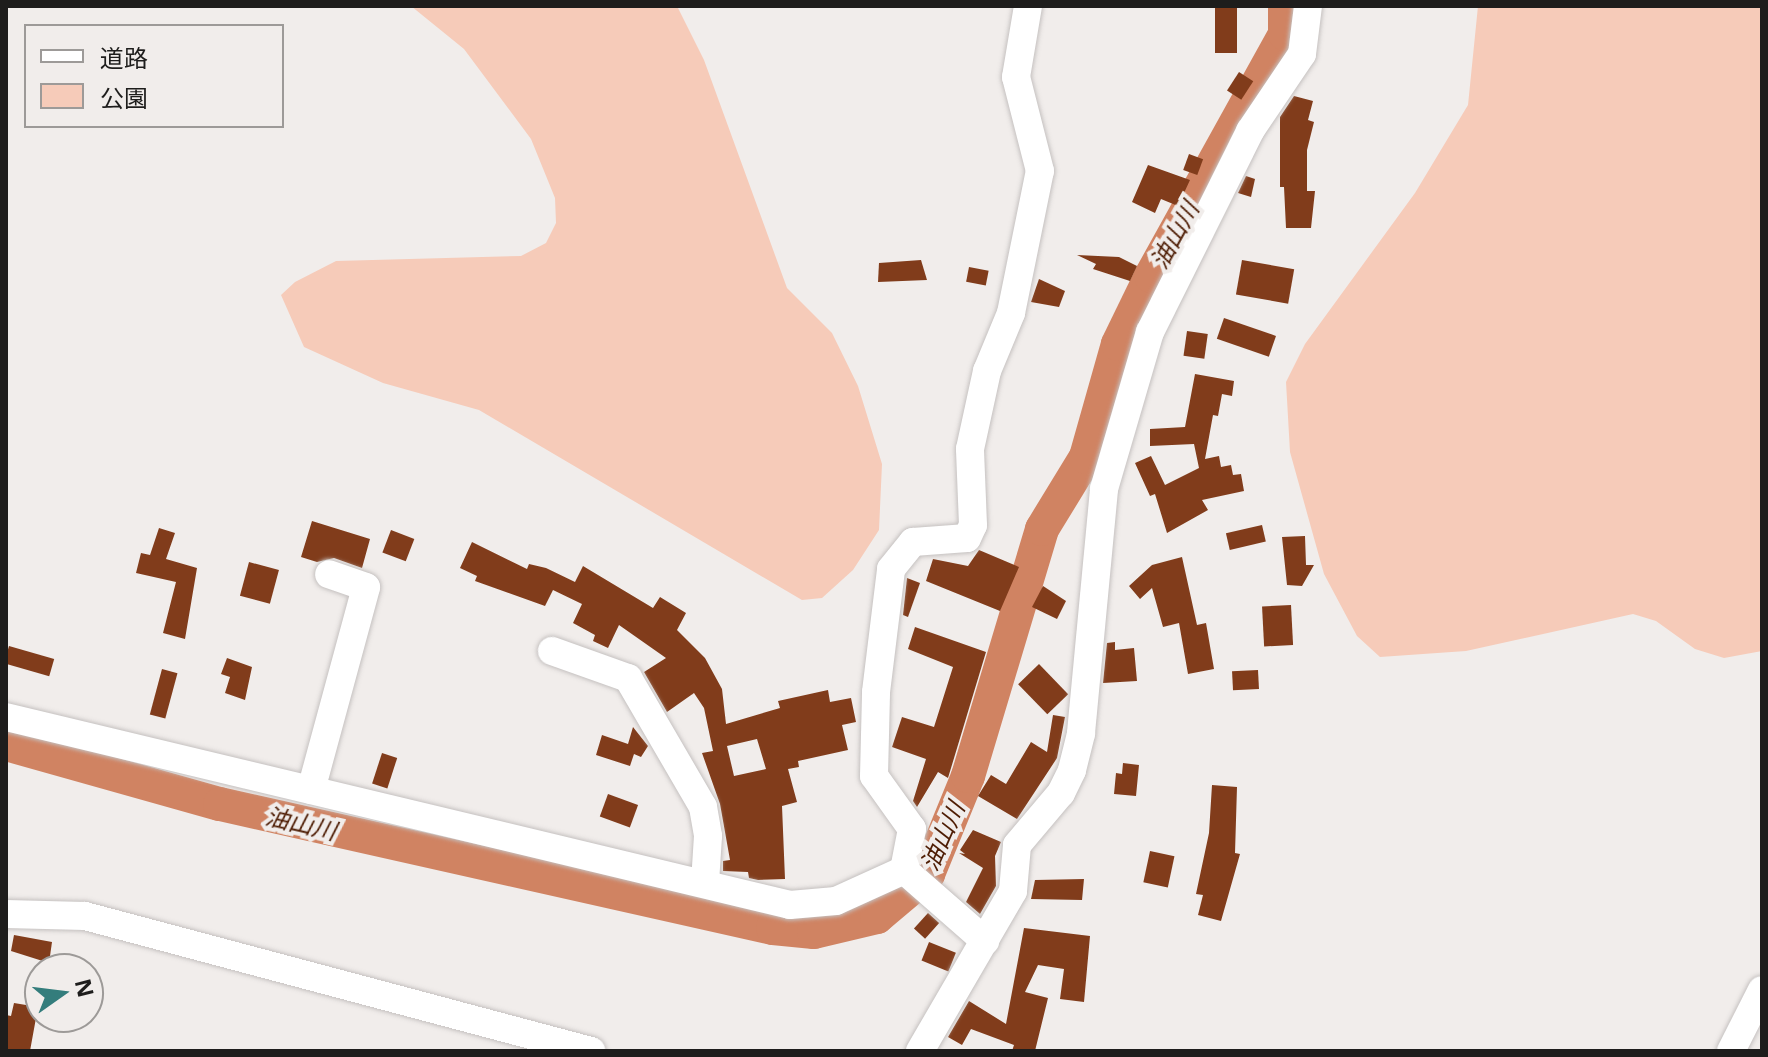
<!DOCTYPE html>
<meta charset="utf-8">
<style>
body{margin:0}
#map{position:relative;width:1768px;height:1057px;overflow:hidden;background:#f1edeb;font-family:"Noto Sans","Noto Sans JP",sans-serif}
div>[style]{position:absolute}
.green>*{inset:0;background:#f6cbb9}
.river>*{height:34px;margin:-17px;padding:0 17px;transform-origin:17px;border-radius:17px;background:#d08362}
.building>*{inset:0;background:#813c1b;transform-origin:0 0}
.roads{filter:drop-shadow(0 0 2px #c5c1c0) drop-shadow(0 0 2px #c5c1c0)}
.minor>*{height:28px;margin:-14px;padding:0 14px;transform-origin:14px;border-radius:14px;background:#fff}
span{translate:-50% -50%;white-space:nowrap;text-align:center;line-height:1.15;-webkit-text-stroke:8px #f1edeb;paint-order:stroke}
.water-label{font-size:24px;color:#4e1d04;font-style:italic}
.frame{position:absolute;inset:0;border:8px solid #1e1d1c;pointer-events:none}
.legend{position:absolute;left:24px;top:24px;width:260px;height:104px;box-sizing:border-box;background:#f1edeb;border:2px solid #9d9a98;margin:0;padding:10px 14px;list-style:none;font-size:24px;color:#1e1d1c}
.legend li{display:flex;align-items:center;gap:16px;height:40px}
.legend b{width:40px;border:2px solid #9d9a98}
.north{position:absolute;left:24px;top:953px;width:80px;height:80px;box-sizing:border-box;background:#f1edeb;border:2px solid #9d9a98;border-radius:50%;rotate:76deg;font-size:22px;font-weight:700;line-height:32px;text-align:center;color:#1e1d1c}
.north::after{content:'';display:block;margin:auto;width:28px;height:36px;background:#347d7c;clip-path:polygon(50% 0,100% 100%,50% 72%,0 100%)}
</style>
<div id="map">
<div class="green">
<div style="clip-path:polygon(411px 6px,677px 6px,704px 60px,787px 288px,832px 333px,858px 386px,882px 464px,879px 530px,853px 570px,822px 598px,802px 600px,479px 410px,383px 383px,304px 347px,281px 295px,295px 282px,336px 261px,521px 256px,546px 243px,556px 223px,555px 198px,531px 139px,464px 49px)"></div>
<div style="clip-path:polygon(1478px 6px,1762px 6px,1762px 651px,1724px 658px,1695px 649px,1656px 621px,1633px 614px,1466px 651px,1380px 657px,1357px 636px,1324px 574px,1290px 452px,1286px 382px,1305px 344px,1415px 193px,1468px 105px)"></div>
</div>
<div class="river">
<div style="left:6px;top:744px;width:222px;rotate:15.7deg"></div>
<div style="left:220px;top:804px;width:567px;rotate:12.64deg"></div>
<div style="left:773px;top:928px;width:41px;rotate:5.6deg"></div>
<div style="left:814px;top:932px;width:65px;rotate:-13.4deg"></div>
<div style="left:877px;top:917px;width:67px;rotate:-40.1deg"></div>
<div style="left:928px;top:874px;width:106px;rotate:-67.8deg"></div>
<div style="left:968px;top:776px;width:258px;rotate:-73.3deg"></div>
<div style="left:1042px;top:529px;width:84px;rotate:-58.6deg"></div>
<div style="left:1086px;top:457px;width:117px;rotate:-74.2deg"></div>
<div style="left:1118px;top:344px;width:76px;rotate:-64.1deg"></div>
<div style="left:1151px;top:276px;width:277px;rotate:-61deg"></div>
<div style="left:1285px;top:34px;width:28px;rotate:-90deg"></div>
</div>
<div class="building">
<div style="left:1215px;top:8px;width:22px;height:45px"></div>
<div style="left:1239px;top:72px;width:17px;height:22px;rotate:33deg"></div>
<div style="clip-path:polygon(1294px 96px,1313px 101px,1308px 120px,1314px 122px,1307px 150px,1307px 191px,1315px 191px,1311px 228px,1286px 228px,1284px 187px,1280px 187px,1280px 117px)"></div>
<div style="left:1189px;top:154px;width:15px;height:17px;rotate:20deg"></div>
<div style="clip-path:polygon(1148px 165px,1190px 180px,1178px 206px,1161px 199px,1155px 213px,1132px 202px)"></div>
<div style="clip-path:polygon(1246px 176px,1255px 179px,1251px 197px,1238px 193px)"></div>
<div style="clip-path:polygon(1077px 255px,1119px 257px,1137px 266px,1130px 281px,1093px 269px,1096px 264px)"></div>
<div style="clip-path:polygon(921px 260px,927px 280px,878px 282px,879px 263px)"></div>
<div style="left:1242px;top:260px;width:53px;height:35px;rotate:10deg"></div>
<div style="left:969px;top:267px;width:20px;height:15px;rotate:11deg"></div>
<div style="clip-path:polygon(1039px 279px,1065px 291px,1059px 307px,1031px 302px)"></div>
<div style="left:1224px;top:318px;width:55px;height:22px;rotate:19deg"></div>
<div style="left:1187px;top:331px;width:21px;height:25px;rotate:8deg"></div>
<div style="clip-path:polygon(1195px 374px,1234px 381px,1232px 396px,1222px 394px,1218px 416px,1213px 415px,1205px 459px,1219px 456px,1221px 467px,1231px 465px,1233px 475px,1241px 474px,1244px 491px,1202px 500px,1208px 510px,1167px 533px,1155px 494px,1150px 496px,1135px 463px,1151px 456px,1165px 485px,1199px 468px,1194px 444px,1150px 446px,1150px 429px,1185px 427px)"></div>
<div style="clip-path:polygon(312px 521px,370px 539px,362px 568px,334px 558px,317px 562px,301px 557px)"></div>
<div style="left:1262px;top:525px;width:17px;height:37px;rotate:77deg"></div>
<div style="clip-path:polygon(159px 528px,175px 533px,166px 559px,197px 568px,185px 639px,163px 633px,176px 582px,136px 573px,141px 553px,150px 555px)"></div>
<div style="left:391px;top:530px;width:25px;height:24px;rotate:21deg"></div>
<div style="clip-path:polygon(1305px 536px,1306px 565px,1314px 565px,1302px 586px,1287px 585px,1282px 537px)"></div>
<div style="clip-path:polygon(evenodd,472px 542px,527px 569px,529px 564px,546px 568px,575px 582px,583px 566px,653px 608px,660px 597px,686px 613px,677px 630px,705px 658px,722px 689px,726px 724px,780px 708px,778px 701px,828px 690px,830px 702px,851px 698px,856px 722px,842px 725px,848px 750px,798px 761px,799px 767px,788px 769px,797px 802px,782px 806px,785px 879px,758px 880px,749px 878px,748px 872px,723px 871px,723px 861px,730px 860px,720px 804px,702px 753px,713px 751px,704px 708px,694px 693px,667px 712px,644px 672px,666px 658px,619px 625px,608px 648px,593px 641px,595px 635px,573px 623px,582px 604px,553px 590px,545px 606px,475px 581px,477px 576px,460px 568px,472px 542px,757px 739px,766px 769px,734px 776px,727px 746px,757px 739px)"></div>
<div style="clip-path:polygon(979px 550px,1019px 567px,1000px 611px,926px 581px,933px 559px,968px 566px)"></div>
<div style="clip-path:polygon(1182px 557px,1197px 625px,1206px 623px,1214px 669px,1188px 674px,1179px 623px,1163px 627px,1152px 588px,1140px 599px,1129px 586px,1152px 565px)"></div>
<div style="left:249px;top:562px;width:31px;height:35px;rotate:15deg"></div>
<div style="clip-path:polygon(907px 578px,920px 583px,908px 617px,903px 615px)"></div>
<div style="clip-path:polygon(1043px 586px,1066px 601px,1057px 619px,1032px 607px)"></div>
<div style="left:1291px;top:605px;width:40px;height:29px;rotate:87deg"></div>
<div style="clip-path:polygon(915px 627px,986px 652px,948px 778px,938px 772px,917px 807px,913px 801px,926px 759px,892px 747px,902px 717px,934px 727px,953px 667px,908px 649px)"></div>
<div style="clip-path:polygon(1115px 642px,1115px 650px,1134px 648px,1137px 681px,1103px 683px,1107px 643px)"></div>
<div style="left:9px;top:646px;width:47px;height:18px;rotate:16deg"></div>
<div style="clip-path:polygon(227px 658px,252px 667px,245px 700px,225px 693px,230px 677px,221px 674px)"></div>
<div style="left:1039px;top:664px;width:42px;height:29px;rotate:46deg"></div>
<div style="left:162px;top:669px;width:16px;height:47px;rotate:15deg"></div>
<div style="left:1258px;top:670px;width:19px;height:26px;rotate:87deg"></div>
<div style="clip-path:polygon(1053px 715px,1065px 717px,1057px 758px,1017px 819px,978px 796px,991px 775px,1006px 784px,1031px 742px,1047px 752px)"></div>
<div style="clip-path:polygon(633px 727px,648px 746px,641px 757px,634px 754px,630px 766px,596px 755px,602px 735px,628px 744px)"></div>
<div style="left:382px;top:753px;width:16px;height:32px;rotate:18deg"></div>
<div style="clip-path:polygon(1123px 763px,1139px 765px,1136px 796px,1114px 794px,1116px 773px,1122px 774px)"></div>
<div style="clip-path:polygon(1212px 785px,1237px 787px,1235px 853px,1240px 854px,1221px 921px,1198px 915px,1203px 895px,1196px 894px,1209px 833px)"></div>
<div style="left:608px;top:794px;width:32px;height:24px;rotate:20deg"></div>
<div style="clip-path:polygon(973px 830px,1001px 842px,995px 856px,996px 886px,980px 914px,966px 902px,983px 868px,959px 853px,965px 854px,960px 850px)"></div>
<div style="left:1150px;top:851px;width:25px;height:32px;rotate:12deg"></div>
<div style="clip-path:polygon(1084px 879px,1082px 900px,1031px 899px,1035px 880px)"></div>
<div style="left:928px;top:913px;width:15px;height:21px;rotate:42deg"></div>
<div style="clip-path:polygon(1024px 928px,1090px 936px,1084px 1002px,1060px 999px,1064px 969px,1038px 965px,1025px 992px,1048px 998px,1035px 1051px,1012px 1051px,1014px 1045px,971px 1029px,962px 1045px,948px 1037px,969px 1001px,1006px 1024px)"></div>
<div style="clip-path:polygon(14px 935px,52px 942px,49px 963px,11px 951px)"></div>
<div style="left:929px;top:942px;width:29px;height:20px;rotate:22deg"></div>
<div style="clip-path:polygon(14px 1003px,38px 1007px,30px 1051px,6px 1049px,6px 1015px,11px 1016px)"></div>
</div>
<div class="roads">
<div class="minor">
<div style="left:552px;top:651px;width:81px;rotate:19.6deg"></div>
<div style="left:628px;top:678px;width:149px;rotate:59.8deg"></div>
<div style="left:703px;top:807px;width:29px;rotate:80deg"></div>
<div style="left:708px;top:836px;width:47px;rotate:93.7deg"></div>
<div style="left:6px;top:717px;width:806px;rotate:13.48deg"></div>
<div style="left:790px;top:905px;width:46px;rotate:-5deg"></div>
<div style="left:836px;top:901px;width:75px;rotate:-24.5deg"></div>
<div style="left:311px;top:790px;width:210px;rotate:-74.8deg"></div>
<div style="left:366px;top:587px;width:39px;rotate:-161deg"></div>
<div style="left:904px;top:870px;width:42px;rotate:-79deg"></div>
<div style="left:912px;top:829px;width:65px;rotate:-125.6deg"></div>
<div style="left:874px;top:776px;width:84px;rotate:-88.6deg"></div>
<div style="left:876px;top:692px;width:124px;rotate:-83deg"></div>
<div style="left:891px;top:569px;width:35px;rotate:-51deg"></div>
<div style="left:913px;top:542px;width:54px;rotate:-4.2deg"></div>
<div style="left:967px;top:538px;width:14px;rotate:-65deg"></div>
<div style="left:973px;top:525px;width:76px;rotate:-92.3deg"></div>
<div style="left:970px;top:449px;width:80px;rotate:-77.7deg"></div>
<div style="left:987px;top:371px;width:63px;rotate:-67.5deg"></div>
<div style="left:1011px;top:313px;width:145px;rotate:-78.5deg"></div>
<div style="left:1040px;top:171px;width:97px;rotate:-104.3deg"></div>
<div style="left:1016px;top:77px;width:72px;rotate:-80.4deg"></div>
<div style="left:904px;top:870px;width:108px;rotate:41.2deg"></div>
<div style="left:6px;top:914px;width:79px;rotate:1.5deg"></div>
<div style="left:85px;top:916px;width:524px;rotate:14.94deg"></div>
<div style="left:920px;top:1051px;width:185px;rotate:-59.8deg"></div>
<div style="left:1013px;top:891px;width:46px;rotate:-85deg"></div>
<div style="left:1017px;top:845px;width:68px;rotate:-49.8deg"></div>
<div style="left:1061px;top:793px;width:25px;rotate:-64deg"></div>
<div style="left:1072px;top:770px;width:38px;rotate:-76deg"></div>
<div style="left:1081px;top:733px;width:245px;rotate:-84.6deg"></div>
<div style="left:1104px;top:489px;width:164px;rotate:-73.7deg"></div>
<div style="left:1150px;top:332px;width:225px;rotate:-63.5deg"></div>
<div style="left:1250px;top:131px;width:93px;rotate:-56deg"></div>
<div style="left:1302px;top:54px;width:48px;rotate:-82.9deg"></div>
<div style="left:1731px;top:1051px;width:68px;rotate:-63.1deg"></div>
</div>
</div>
<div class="water-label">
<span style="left:1174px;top:235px;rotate:-61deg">油山川</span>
<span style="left:301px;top:823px;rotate:13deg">油山川</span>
<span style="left:942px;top:836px;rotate:-66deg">油山川</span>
</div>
<div class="frame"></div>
<ul class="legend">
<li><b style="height:10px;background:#fff"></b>道路</li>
<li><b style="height:22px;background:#f6cbb9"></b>公園</li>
</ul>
<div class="north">N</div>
</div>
